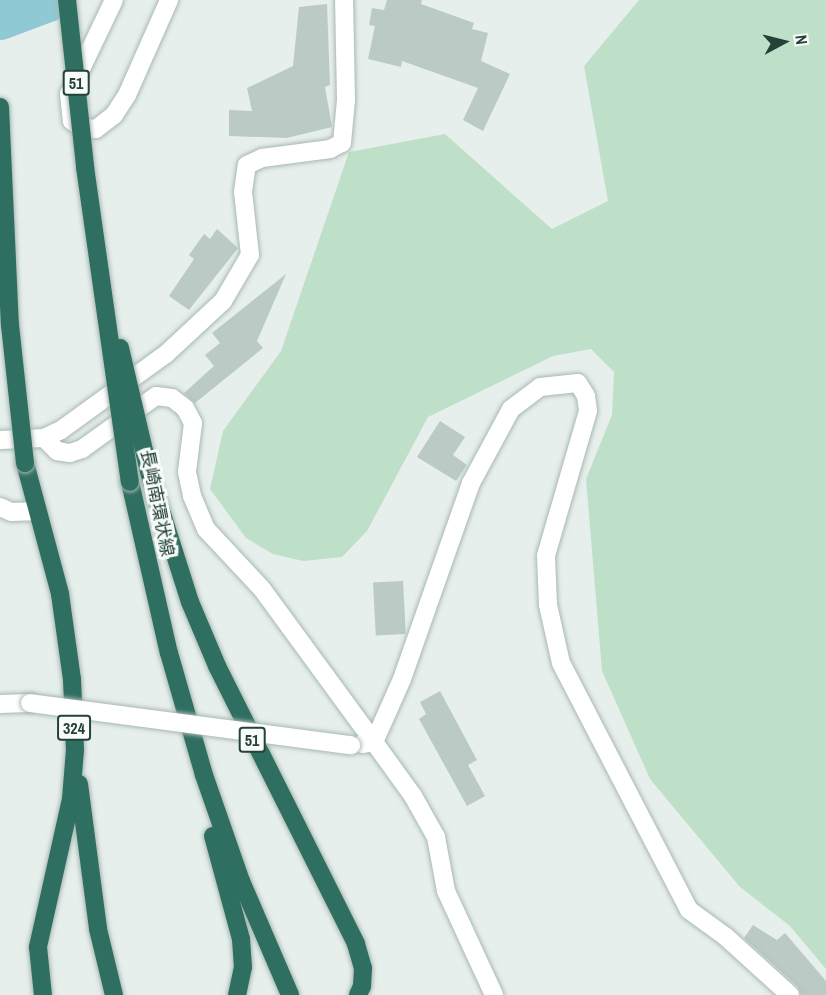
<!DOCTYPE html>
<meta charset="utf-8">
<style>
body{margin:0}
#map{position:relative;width:826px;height:995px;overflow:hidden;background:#e6efeb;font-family:"Archivo Narrow","Noto Sans JP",sans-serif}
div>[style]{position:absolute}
.green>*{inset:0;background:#bfe0c8}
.river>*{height:42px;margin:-21px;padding:0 21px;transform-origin:21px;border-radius:21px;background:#8ec9d4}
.building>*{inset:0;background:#bbcac4;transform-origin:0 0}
.roads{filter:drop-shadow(0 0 2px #a8b8b2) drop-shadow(0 0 2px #a8b8b2)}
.street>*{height:18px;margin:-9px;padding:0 9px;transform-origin:9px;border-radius:9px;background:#fff}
.highway>*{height:18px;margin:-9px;padding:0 9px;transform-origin:9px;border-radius:9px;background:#2f6f62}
.bridges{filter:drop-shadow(0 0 2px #a8b8b2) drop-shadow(0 0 2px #a8b8b2)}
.street-bridge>*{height:18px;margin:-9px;padding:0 9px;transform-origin:9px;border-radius:9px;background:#fff}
.highway-bridge>*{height:18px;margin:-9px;padding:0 9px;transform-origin:9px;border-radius:9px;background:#2f6f62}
span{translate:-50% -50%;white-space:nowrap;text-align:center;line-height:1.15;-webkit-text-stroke:6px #f7fbf9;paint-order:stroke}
.shield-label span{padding:2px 4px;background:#f7fbf9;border:2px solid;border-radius:4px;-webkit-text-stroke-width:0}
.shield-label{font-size:16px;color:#24423a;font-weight:700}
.street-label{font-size:18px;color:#24423a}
.north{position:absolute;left:754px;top:12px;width:60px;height:60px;-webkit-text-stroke:4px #f7fbf9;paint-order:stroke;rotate:83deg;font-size:16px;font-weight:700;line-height:24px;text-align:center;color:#24423a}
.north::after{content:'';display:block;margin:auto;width:21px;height:27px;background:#24423a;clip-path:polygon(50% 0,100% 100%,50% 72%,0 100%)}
</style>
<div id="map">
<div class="green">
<div style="clip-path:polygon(639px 0,826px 0,826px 969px,790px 926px,740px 887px,650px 779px,602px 671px,586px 479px,612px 415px,614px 372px,591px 349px,553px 356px,428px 417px,367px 531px,342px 557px,303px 561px,273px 554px,246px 538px,210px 489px,223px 431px,281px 351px,349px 152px,445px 134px,552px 229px,608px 201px,584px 66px)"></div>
</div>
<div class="river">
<div style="left:0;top:19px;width:54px;rotate:-20.4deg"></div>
</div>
<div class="building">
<div style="clip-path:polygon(387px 0,422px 0,421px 4px,474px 23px,472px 29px,488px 33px,481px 61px,510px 74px,483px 131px,463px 120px,478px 88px,402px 61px,401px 67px,368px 59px,375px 26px,369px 25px,372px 8px,384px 10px)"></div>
<div style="clip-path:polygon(327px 4px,330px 85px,325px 87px,332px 127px,287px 138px,229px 136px,229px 110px,252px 111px,247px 88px,293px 66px,299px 7px)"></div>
<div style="clip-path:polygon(217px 229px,238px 248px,189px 310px,169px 296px,194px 259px,189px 255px,204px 234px,210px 239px)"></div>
<div style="clip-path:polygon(286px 274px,257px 341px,263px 348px,195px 403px,184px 393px,214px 366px,205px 355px,220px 343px,212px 333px)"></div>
<div style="clip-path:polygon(440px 421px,465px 437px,453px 455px,467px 465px,456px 481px,417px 457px)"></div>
<div style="left:403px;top:581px;width:53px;height:30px;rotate:87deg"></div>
<div style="clip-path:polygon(440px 691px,477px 760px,468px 765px,485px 796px,467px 806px,419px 719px,426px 714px,420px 702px)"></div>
<div style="clip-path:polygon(753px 925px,777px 940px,785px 933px,826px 981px,826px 995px,801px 995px,798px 987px,744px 938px)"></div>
</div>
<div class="roads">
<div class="street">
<div style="left:114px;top:0;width:104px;rotate:115.6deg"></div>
<div style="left:69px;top:94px;width:27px;rotate:84deg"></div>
<div style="left:72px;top:121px;width:11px;rotate:34deg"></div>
<div style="left:81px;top:127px;width:15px;rotate:8deg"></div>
<div style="left:96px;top:129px;width:23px;rotate:-38deg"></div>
<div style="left:114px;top:115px;width:24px;rotate:-57deg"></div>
<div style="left:127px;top:95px;width:104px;rotate:-66.1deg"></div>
<div style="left:44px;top:438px;width:18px;rotate:45deg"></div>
<div style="left:57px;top:451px;width:13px;rotate:9deg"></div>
<div style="left:70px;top:453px;width:13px;rotate:-18deg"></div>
<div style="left:82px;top:449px;width:91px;rotate:-35.6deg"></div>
<div style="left:156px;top:396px;width:16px;rotate:7deg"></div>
<div style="left:172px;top:398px;width:16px;rotate:38deg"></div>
<div style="left:185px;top:408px;width:17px;rotate:62deg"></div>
<div style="left:193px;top:423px;width:49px;rotate:97deg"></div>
<div style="left:187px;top:472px;width:25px;rotate:78deg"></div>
<div style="left:192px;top:496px;width:36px;rotate:67deg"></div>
<div style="left:206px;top:529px;width:82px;rotate:47deg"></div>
<div style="left:262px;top:589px;width:190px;rotate:53.8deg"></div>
<div style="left:374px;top:742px;width:69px;rotate:-66deg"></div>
<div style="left:402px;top:679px;width:208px;rotate:-70.6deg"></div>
<div style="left:471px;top:483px;width:84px;rotate:-61.6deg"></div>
<div style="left:511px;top:409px;width:36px;rotate:-37deg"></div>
<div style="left:540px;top:387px;width:38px;rotate:-6deg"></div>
<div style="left:578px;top:383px;width:15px;rotate:58deg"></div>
<div style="left:586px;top:396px;width:15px;rotate:82deg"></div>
<div style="left:588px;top:411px;width:151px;rotate:106.2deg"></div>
<div style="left:546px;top:556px;width:49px;rotate:87.7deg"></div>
<div style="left:548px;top:605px;width:59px;rotate:77.4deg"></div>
<div style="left:561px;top:663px;width:278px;rotate:62.6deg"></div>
<div style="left:689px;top:910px;width:46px;rotate:36.1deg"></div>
<div style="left:726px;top:937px;width:86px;rotate:42.2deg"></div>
<div style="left:0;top:440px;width:44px;rotate:-2.6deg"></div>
<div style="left:44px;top:438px;width:19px;rotate:-25deg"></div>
<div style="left:61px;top:430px;width:130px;rotate:-35.9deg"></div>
<div style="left:166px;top:354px;width:78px;rotate:-42.9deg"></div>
<div style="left:223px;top:301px;width:53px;rotate:-59.6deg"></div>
<div style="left:250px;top:255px;width:63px;rotate:-96.3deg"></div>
<div style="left:243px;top:192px;width:27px;rotate:-82deg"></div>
<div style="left:247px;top:165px;width:17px;rotate:-25deg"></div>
<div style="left:262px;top:158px;width:69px;rotate:-7.5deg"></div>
<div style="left:330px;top:149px;width:13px;rotate:-27deg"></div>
<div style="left:342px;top:143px;width:43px;rotate:-84.7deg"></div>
<div style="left:346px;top:100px;width:100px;rotate:-91.1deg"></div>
<div style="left:0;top:507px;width:12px;rotate:24deg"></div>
<div style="left:11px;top:512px;width:24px;rotate:-2deg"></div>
<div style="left:0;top:704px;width:30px;rotate:-2deg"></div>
<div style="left:362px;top:744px;width:12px;rotate:-9deg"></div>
<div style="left:374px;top:742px;width:67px;rotate:54.2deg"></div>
<div style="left:413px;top:796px;width:47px;rotate:60.7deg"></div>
<div style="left:436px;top:837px;width:55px;rotate:79.5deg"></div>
<div style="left:446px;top:891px;width:115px;rotate:65.2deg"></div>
</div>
<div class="highway">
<div style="left:25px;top:463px;width:136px;rotate:75deg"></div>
<div style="left:60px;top:594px;width:86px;rotate:82deg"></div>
<div style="left:72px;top:679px;width:71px;rotate:87.6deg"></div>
<div style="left:75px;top:750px;width:49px;rotate:94.7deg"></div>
<div style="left:71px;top:799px;width:152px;rotate:102.6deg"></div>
<div style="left:38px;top:947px;width:48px;rotate:84.1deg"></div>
<div style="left:150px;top:476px;width:132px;rotate:72.4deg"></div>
<div style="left:190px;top:602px;width:69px;rotate:67.1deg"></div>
<div style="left:217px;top:666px;width:311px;rotate:63.4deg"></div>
<div style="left:356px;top:944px;width:25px;rotate:74deg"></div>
<div style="left:363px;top:968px;width:18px;rotate:93deg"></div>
<div style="left:362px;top:986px;width:10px;rotate:114deg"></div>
<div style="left:130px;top:482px;width:175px;rotate:77.2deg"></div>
<div style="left:169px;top:653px;width:127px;rotate:74deg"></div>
<div style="left:204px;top:775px;width:112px;rotate:70.8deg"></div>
<div style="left:241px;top:881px;width:124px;rotate:66.7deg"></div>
<div style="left:79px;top:784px;width:146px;rotate:82.5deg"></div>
<div style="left:98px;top:929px;width:68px;rotate:76.4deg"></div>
<div style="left:213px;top:836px;width:107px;rotate:74.8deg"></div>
<div style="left:241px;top:939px;width:28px;rotate:86deg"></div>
<div style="left:243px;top:967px;width:29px;rotate:102deg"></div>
</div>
</div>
<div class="bridges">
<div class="street-bridge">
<div style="left:30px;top:703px;width:324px;rotate:7.5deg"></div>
</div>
<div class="highway-bridge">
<div style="left:67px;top:0;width:168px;rotate:83.8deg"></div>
<div style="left:85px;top:167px;width:318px;rotate:81.9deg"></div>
<div style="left:0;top:107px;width:218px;rotate:87.4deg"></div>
<div style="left:10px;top:325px;width:139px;rotate:83.8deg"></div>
<div style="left:120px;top:348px;width:131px;rotate:76.8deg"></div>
</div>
</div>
<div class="shield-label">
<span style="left:76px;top:83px">51</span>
<span style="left:74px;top:728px">324</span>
<span style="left:252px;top:740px">51</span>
</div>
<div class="street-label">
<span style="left:157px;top:503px;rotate:79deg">長崎南環状線</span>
</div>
<div class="north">N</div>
</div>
